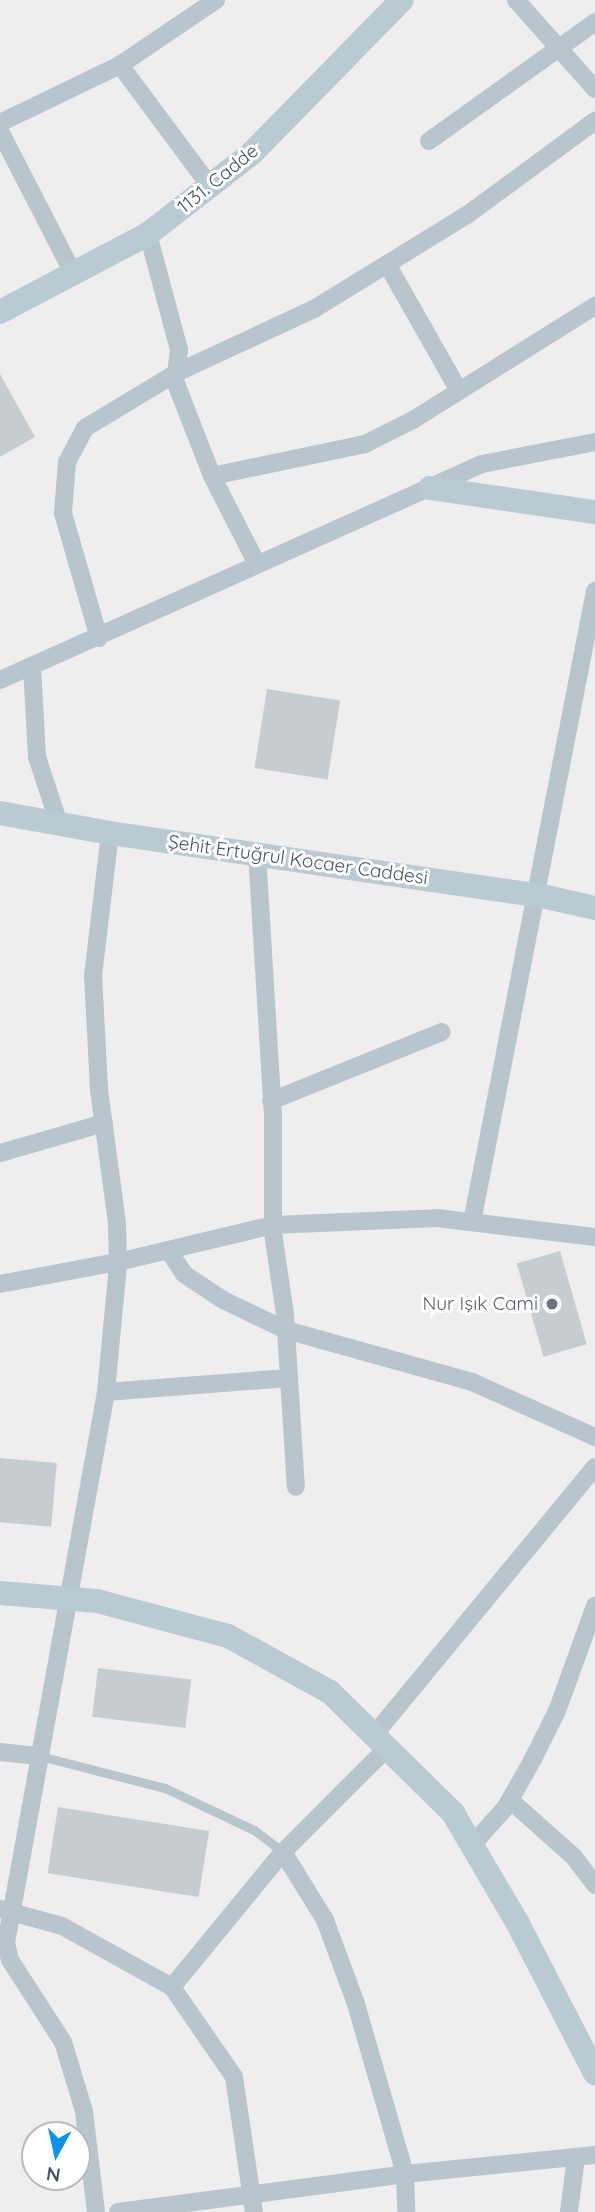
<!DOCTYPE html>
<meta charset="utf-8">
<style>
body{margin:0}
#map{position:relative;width:595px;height:2212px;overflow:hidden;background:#f0edee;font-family:Quicksand,sans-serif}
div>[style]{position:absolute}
.building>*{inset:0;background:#c7ccd1;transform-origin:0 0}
.lane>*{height:9px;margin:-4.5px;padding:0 4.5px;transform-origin:4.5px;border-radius:4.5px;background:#b8c5cc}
.street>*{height:18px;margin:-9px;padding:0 9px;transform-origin:9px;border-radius:9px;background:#b8c5cc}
.secondary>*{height:24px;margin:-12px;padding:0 12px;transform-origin:12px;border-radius:12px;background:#bacad3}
.dots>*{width:19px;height:19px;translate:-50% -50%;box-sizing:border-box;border:4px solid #fff;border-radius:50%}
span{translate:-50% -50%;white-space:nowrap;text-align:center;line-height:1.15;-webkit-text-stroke:6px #fff;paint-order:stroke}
.street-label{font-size:19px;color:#45555c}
.worship-label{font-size:19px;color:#5b616d}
.right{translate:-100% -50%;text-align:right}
.north{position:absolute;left:21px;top:2121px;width:70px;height:70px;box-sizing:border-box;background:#fff;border:2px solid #b5bbbe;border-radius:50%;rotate:188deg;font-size:19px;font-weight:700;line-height:28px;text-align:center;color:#45555c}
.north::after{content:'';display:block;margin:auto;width:24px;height:32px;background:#0e93ea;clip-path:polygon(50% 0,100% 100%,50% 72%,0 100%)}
</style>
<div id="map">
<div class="building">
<div style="clip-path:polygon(0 374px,35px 437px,0 457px)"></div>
<div style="left:267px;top:689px;width:74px;height:80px;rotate:9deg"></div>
<div style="left:560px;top:1251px;width:97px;height:45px;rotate:74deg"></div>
<div style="left:0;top:1458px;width:57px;height:64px;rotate:5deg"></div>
<div style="left:98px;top:1668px;width:94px;height:49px;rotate:7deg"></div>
<div style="left:58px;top:1807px;width:153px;height:67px;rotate:9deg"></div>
</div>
<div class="lane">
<div style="left:40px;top:1756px;width:129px;rotate:14.4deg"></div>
<div style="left:165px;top:1788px;width:98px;rotate:25.3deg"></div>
<div style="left:254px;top:1830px;width:36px;rotate:37deg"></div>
</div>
<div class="street">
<div style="left:516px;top:0;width:119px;rotate:48.4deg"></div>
<div style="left:120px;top:65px;width:151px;rotate:53.4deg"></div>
<div style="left:0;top:123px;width:133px;rotate:-25.8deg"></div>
<div style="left:120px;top:65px;width:116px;rotate:-34.1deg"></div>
<div style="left:0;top:131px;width:157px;rotate:62.8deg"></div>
<div style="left:429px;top:141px;width:204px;rotate:-35.6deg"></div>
<div style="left:148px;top:234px;width:120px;rotate:75deg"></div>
<div style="left:179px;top:350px;width:31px;rotate:97deg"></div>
<div style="left:175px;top:381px;width:102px;rotate:68.7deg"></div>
<div style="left:212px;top:476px;width:99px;rotate:62.9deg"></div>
<div style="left:387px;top:264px;width:146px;rotate:60.4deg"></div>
<div style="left:212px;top:476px;width:156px;rotate:-11.8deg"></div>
<div style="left:365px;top:444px;width:54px;rotate:-26.6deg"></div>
<div style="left:413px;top:420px;width:215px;rotate:-32.1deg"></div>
<div style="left:99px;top:638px;width:130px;rotate:-106.1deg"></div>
<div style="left:63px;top:513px;width:51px;rotate:-85.5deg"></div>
<div style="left:67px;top:462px;width:38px;rotate:-62deg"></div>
<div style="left:85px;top:428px;width:106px;rotate:-31.1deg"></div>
<div style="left:176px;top:373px;width:152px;rotate:-24.9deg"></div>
<div style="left:314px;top:309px;width:180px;rotate:-31.6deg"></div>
<div style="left:467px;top:215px;width:159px;rotate:-36.3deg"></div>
<div style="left:32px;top:667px;width:90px;rotate:86.8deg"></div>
<div style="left:37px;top:757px;width:71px;rotate:71.8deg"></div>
<div style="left:0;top:680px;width:528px;rotate:-24.14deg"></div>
<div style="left:482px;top:464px;width:115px;rotate:-11deg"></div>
<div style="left:257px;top:854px;width:262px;rotate:86.5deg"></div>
<div style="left:273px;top:1116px;width:117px;rotate:90deg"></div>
<div style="left:273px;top:1233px;width:82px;rotate:81.6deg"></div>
<div style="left:285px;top:1314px;width:173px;rotate:86.4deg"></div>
<div style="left:271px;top:1101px;width:184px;rotate:-22deg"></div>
<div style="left:0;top:1153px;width:108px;rotate:-16.1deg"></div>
<div style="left:472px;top:1222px;width:643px;rotate:-78.97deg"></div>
<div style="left:168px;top:1250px;width:29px;rotate:56deg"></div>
<div style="left:184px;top:1274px;width:47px;rotate:33.7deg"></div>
<div style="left:223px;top:1300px;width:70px;rotate:25.5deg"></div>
<div style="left:286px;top:1330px;width:193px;rotate:15.6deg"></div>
<div style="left:472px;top:1382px;width:135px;rotate:24.1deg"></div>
<div style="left:0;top:1284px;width:120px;rotate:-10.6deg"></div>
<div style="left:118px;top:1262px;width:159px;rotate:-13.4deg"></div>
<div style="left:273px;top:1225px;width:164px;rotate:-2.4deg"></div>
<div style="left:437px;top:1218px;width:159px;rotate:6.9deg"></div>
<div style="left:106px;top:1392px;width:183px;rotate:-4.4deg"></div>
<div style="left:374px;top:1735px;width:347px;rotate:-50.5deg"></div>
<div style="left:0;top:1752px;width:38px;rotate:6deg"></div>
<div style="left:510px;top:1800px;width:86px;rotate:41.7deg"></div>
<div style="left:574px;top:1857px;width:35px;rotate:53deg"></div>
<div style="left:472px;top:1845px;width:51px;rotate:-48.2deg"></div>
<div style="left:506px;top:1807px;width:55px;rotate:-60.6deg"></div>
<div style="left:533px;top:1759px;width:54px;rotate:-63.4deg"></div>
<div style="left:557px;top:1711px;width:112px;rotate:-70.1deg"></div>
<div style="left:283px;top:1852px;width:80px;rotate:58.3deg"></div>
<div style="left:325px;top:1920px;width:90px;rotate:69.7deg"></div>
<div style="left:356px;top:2004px;width:177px;rotate:73.9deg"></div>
<div style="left:405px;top:2174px;width:38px;rotate:88deg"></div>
<div style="left:0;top:1909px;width:64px;rotate:15.3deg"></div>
<div style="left:62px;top:1926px;width:126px;rotate:29deg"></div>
<div style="left:172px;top:1987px;width:109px;rotate:55.4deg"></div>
<div style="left:234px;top:2077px;width:136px;rotate:81.6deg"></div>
<div style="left:172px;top:1987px;width:175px;rotate:-50.6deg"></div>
<div style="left:283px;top:1852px;width:147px;rotate:-45deg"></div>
<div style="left:96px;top:2212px;width:102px;rotate:-96.8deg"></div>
<div style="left:84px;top:2111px;width:72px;rotate:-106.9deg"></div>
<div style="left:63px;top:2042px;width:98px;rotate:-122.9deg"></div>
<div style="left:10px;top:1960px;width:17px;rotate:-103deg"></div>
<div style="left:6px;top:1943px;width:560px;rotate:-79.71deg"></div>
<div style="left:106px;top:1392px;width:128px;rotate:-84.6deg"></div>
<div style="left:118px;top:1265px;width:42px;rotate:-91.4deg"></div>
<div style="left:117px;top:1223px;width:135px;rotate:-97.7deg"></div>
<div style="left:99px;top:1089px;width:113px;rotate:-93deg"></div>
<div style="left:93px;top:976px;width:144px;rotate:-83.2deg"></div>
<div style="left:118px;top:2212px;width:290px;rotate:-7.5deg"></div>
<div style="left:405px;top:2174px;width:191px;rotate:-5.7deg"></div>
<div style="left:569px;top:2212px;width:55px;rotate:-82.7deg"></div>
</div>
<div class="secondary">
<div style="left:0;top:312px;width:167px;rotate:-27.8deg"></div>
<div style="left:148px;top:234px;width:132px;rotate:-37.9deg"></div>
<div style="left:252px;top:153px;width:214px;rotate:-45.6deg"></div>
<div style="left:430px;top:488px;width:167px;rotate:8.3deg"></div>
<div style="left:0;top:813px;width:112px;rotate:10.3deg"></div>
<div style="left:110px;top:833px;width:431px;rotate:8.3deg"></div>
<div style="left:537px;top:895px;width:59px;rotate:12.6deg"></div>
<div style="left:0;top:1593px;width:97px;rotate:4.7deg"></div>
<div style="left:97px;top:1601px;width:136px;rotate:15deg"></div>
<div style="left:228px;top:1636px;width:116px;rotate:28.8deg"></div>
<div style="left:330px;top:1692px;width:173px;rotate:44.5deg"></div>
<div style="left:453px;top:1813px;width:129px;rotate:59.6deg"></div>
<div style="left:518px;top:1924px;width:168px;rotate:62.7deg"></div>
</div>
<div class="dots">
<div style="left:552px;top:1304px;background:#6b7280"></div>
</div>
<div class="street-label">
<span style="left:218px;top:179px;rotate:-39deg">1131. Cadde</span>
<span style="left:298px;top:860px;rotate:8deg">Şehit Ertuğrul Kocaer Caddesi</span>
</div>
<div class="worship-label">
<span class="right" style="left:538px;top:1304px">Nur Işık Cami</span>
</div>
<div class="north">N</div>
</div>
